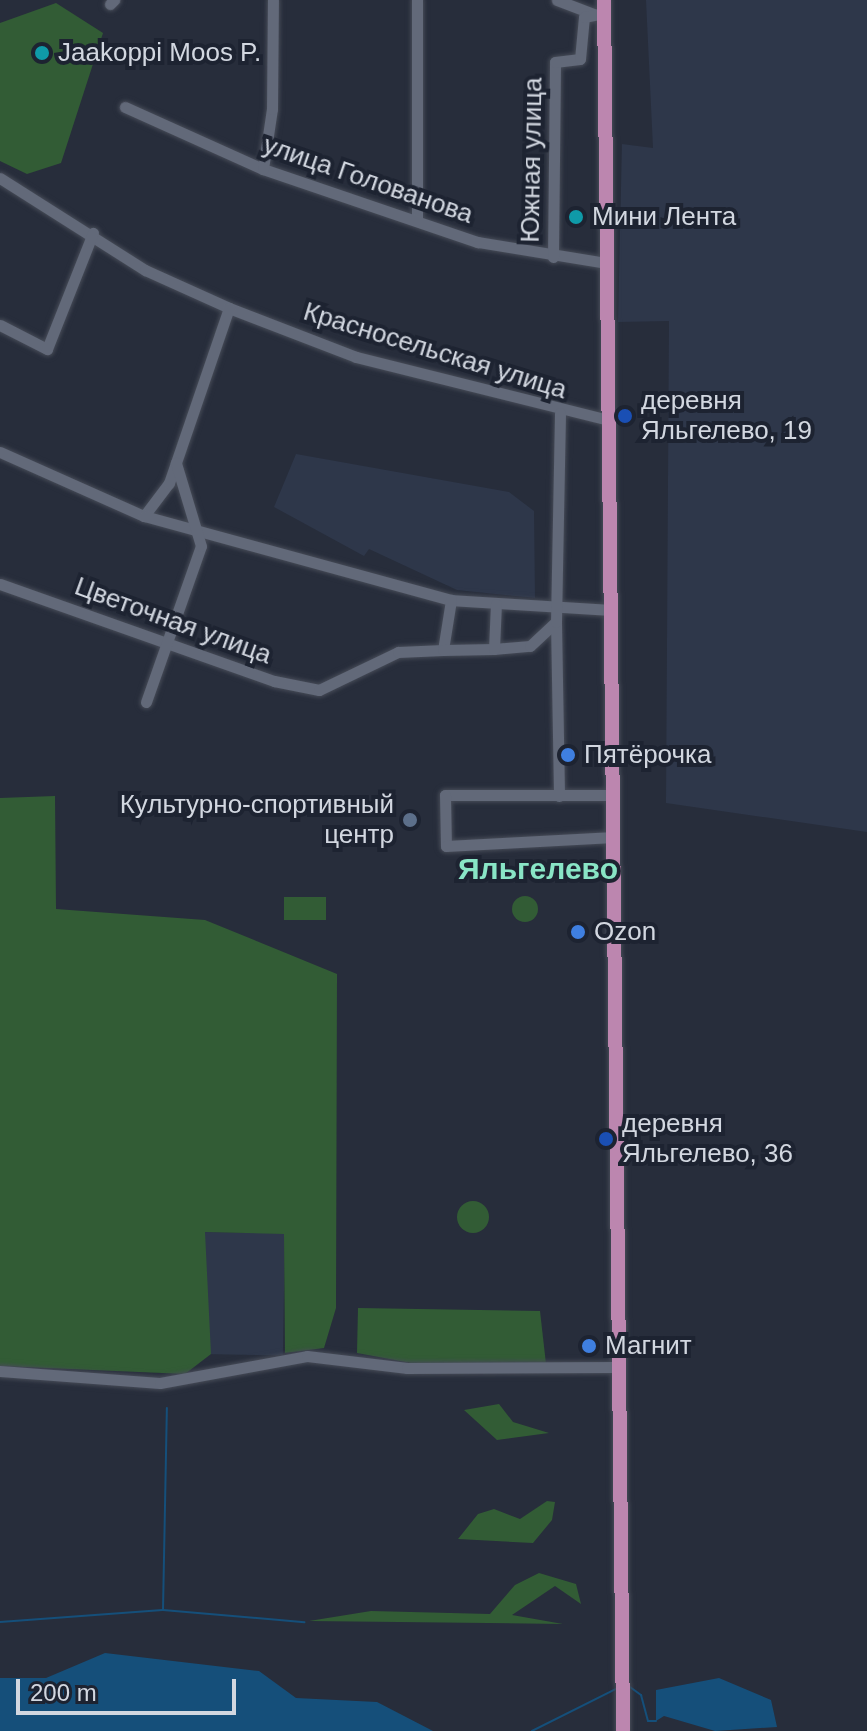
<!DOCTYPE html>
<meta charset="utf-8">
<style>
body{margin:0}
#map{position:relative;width:867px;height:1731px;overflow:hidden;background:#272d3b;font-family:Helvetica,sans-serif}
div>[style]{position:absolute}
.built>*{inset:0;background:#2e374a;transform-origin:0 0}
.green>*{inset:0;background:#325c35;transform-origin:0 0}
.round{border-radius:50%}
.water>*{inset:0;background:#154f7a}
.stream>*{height:2px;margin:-1px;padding:0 1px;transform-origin:1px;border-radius:1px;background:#154f7a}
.roads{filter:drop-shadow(0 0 2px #464b57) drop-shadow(0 0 2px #464b57)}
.minor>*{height:11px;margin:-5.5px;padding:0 5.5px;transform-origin:5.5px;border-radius:5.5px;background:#626979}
.major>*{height:14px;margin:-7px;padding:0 7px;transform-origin:7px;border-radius:7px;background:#bc86af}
.dots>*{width:22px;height:22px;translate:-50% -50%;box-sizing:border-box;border:4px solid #1d2331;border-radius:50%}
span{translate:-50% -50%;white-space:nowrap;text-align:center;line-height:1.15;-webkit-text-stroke:8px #1d2331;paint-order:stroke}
.poi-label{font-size:26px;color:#d2d7e0}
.left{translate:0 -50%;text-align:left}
.right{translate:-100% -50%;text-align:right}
.street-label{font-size:26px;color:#d2d7e0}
.quarter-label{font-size:30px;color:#89e5c6;font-weight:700}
.scale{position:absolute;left:16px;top:1679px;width:220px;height:36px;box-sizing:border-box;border:4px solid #d2d7e0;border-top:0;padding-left:10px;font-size:24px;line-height:28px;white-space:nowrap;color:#d2d7e0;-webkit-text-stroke:6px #1d2331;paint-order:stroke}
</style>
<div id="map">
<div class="built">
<div style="clip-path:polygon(646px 0,867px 0,867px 832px,666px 803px,669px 321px,618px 322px,622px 144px,653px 148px)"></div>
<div style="clip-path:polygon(296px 454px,509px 492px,534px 511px,535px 598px,457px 590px,369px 549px,364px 556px,274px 507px)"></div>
<div style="left:204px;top:1232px;width:81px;height:122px;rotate:1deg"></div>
</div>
<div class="green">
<div style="clip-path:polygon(56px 3px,103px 33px,61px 163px,27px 174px,0 161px,0 23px)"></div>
<div style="clip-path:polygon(55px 796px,56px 909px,205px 920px,337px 974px,336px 1308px,324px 1348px,285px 1353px,284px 1234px,205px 1232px,211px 1354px,185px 1374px,0 1366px,0 798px)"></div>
<div class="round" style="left:512px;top:896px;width:26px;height:26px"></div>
<div style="left:326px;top:897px;width:23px;height:42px;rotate:90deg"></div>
<div class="round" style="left:457px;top:1201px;width:32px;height:32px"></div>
<div style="clip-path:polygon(358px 1308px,540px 1311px,546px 1364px,411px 1363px,357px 1353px)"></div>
<div style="clip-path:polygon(499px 1404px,513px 1422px,549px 1433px,497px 1440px,464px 1410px)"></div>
<div style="clip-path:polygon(547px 1501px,555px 1502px,552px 1520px,533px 1543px,458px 1539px,478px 1514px,494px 1509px,520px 1519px)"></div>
<div style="clip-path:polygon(539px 1573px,576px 1584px,581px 1604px,555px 1586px,512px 1615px,563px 1624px,309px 1621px,371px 1611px,490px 1614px,515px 1585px)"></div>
</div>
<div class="water">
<div style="clip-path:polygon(105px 1653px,259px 1671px,296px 1698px,377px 1702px,433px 1731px,0 1731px,0 1678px,46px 1678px)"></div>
<div style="clip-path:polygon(719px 1678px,771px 1700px,777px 1727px,715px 1731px,664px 1716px,656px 1721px,656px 1690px)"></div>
</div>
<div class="stream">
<div style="left:163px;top:1610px;width:202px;rotate:-88.9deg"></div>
<div style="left:0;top:1622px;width:163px;rotate:-4.2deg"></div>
<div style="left:163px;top:1610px;width:142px;rotate:4.9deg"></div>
<div style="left:630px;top:1687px;width:14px;rotate:36deg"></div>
<div style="left:641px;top:1695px;width:27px;rotate:75deg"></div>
<div style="left:648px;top:1721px;width:8px"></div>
<div style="left:532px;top:1731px;width:94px;rotate:-26.6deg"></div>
</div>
<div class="roads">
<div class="minor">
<div style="left:417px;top:0;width:218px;rotate:90deg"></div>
<div style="left:557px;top:0;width:39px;rotate:21deg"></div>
<div style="left:110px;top:4px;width:6px;rotate:-45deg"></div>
<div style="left:125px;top:107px;width:151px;rotate:24.2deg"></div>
<div style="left:263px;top:169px;width:227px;rotate:18.8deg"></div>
<div style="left:478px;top:242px;width:130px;rotate:9.3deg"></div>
<div style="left:263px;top:169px;width:61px;rotate:-81.5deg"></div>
<div style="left:272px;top:109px;width:109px;rotate:-89.5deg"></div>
<div style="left:0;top:178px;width:172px;rotate:32.4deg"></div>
<div style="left:145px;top:270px;width:92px;rotate:24.3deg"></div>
<div style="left:229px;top:308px;width:136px;rotate:21.1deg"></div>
<div style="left:356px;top:357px;width:260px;rotate:14deg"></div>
<div style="left:553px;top:257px;width:195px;rotate:-89.4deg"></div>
<div style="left:555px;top:62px;width:25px;rotate:-7deg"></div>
<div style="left:580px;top:59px;width:42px;rotate:-84.6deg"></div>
<div style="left:584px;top:17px;width:20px;rotate:-11deg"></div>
<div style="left:0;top:325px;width:53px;rotate:27.1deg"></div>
<div style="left:47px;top:349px;width:125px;rotate:-68.4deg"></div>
<div style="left:0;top:452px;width:158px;rotate:24deg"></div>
<div style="left:144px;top:516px;width:41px;rotate:-52.9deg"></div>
<div style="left:169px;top:483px;width:185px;rotate:-71.1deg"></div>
<div style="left:144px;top:516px;width:318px;rotate:15.3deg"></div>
<div style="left:451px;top:600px;width:159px;rotate:3.6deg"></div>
<div style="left:0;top:584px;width:291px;rotate:19.5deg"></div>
<div style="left:274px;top:681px;width:46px;rotate:11.3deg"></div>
<div style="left:319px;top:690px;width:88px;rotate:-25.7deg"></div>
<div style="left:398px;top:652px;width:45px;rotate:-2.5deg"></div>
<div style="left:443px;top:650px;width:51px;rotate:-80.9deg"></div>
<div style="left:556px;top:622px;width:174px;rotate:89deg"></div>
<div style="left:494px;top:649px;width:36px;rotate:-5deg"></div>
<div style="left:530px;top:646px;width:35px;rotate:-43deg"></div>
<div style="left:556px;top:622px;width:209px;rotate:-88.9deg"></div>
<div style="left:443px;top:650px;width:51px;rotate:-1.1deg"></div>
<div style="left:494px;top:649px;width:45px;rotate:-87.5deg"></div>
<div style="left:146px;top:702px;width:165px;rotate:-70.6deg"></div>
<div style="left:201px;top:546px;width:87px;rotate:-106.8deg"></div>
<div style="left:613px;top:795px;width:168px;rotate:180deg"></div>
<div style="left:445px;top:795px;width:51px;rotate:88.9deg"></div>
<div style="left:446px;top:846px;width:168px;rotate:-3.1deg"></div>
<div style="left:0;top:1371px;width:160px;rotate:4.3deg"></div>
<div style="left:160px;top:1383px;width:149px;rotate:-10.4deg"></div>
<div style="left:307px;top:1356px;width:101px;rotate:6.8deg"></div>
<div style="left:407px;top:1368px;width:212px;rotate:-0.3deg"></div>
</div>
<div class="major">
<div style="left:604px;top:0;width:1731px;rotate:89.37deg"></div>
</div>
</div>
<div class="dots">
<div style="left:42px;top:53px;background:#0f9aa8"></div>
<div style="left:576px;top:217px;background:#0f9aa8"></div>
<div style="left:625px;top:416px;background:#1a4fb4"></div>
<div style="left:568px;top:755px;background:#3f7fe0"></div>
<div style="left:410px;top:820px;background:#5c6f8a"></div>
<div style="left:578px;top:932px;background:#3f7fe0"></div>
<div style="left:606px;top:1139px;background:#1a4fb4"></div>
<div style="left:589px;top:1346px;background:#3f7fe0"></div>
</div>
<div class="poi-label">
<span class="left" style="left:58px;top:53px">Jaakoppi Moos P.</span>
<span class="left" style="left:592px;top:217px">Мини Лента</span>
<span class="left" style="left:641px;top:416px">деревня<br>Яльгелево, 19</span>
<span class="left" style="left:584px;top:755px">Пятёрочка</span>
<span class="right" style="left:394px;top:820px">Культурно-спортивный<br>центр</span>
<span class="left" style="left:594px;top:932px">Ozon</span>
<span class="left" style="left:622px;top:1139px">деревня<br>Яльгелево, 36</span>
<span class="left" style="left:605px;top:1346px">Магнит</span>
</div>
<div class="street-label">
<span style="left:532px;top:160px;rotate:-89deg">Южная улица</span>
<span style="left:368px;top:180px;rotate:19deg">улица Голованова</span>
<span style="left:435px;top:351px;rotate:17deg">Красносельская улица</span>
<span style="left:173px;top:621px;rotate:20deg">Цветочная улица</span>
</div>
<div class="quarter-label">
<span style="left:538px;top:869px">Яльгелево</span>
</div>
<div class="scale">200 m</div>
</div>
